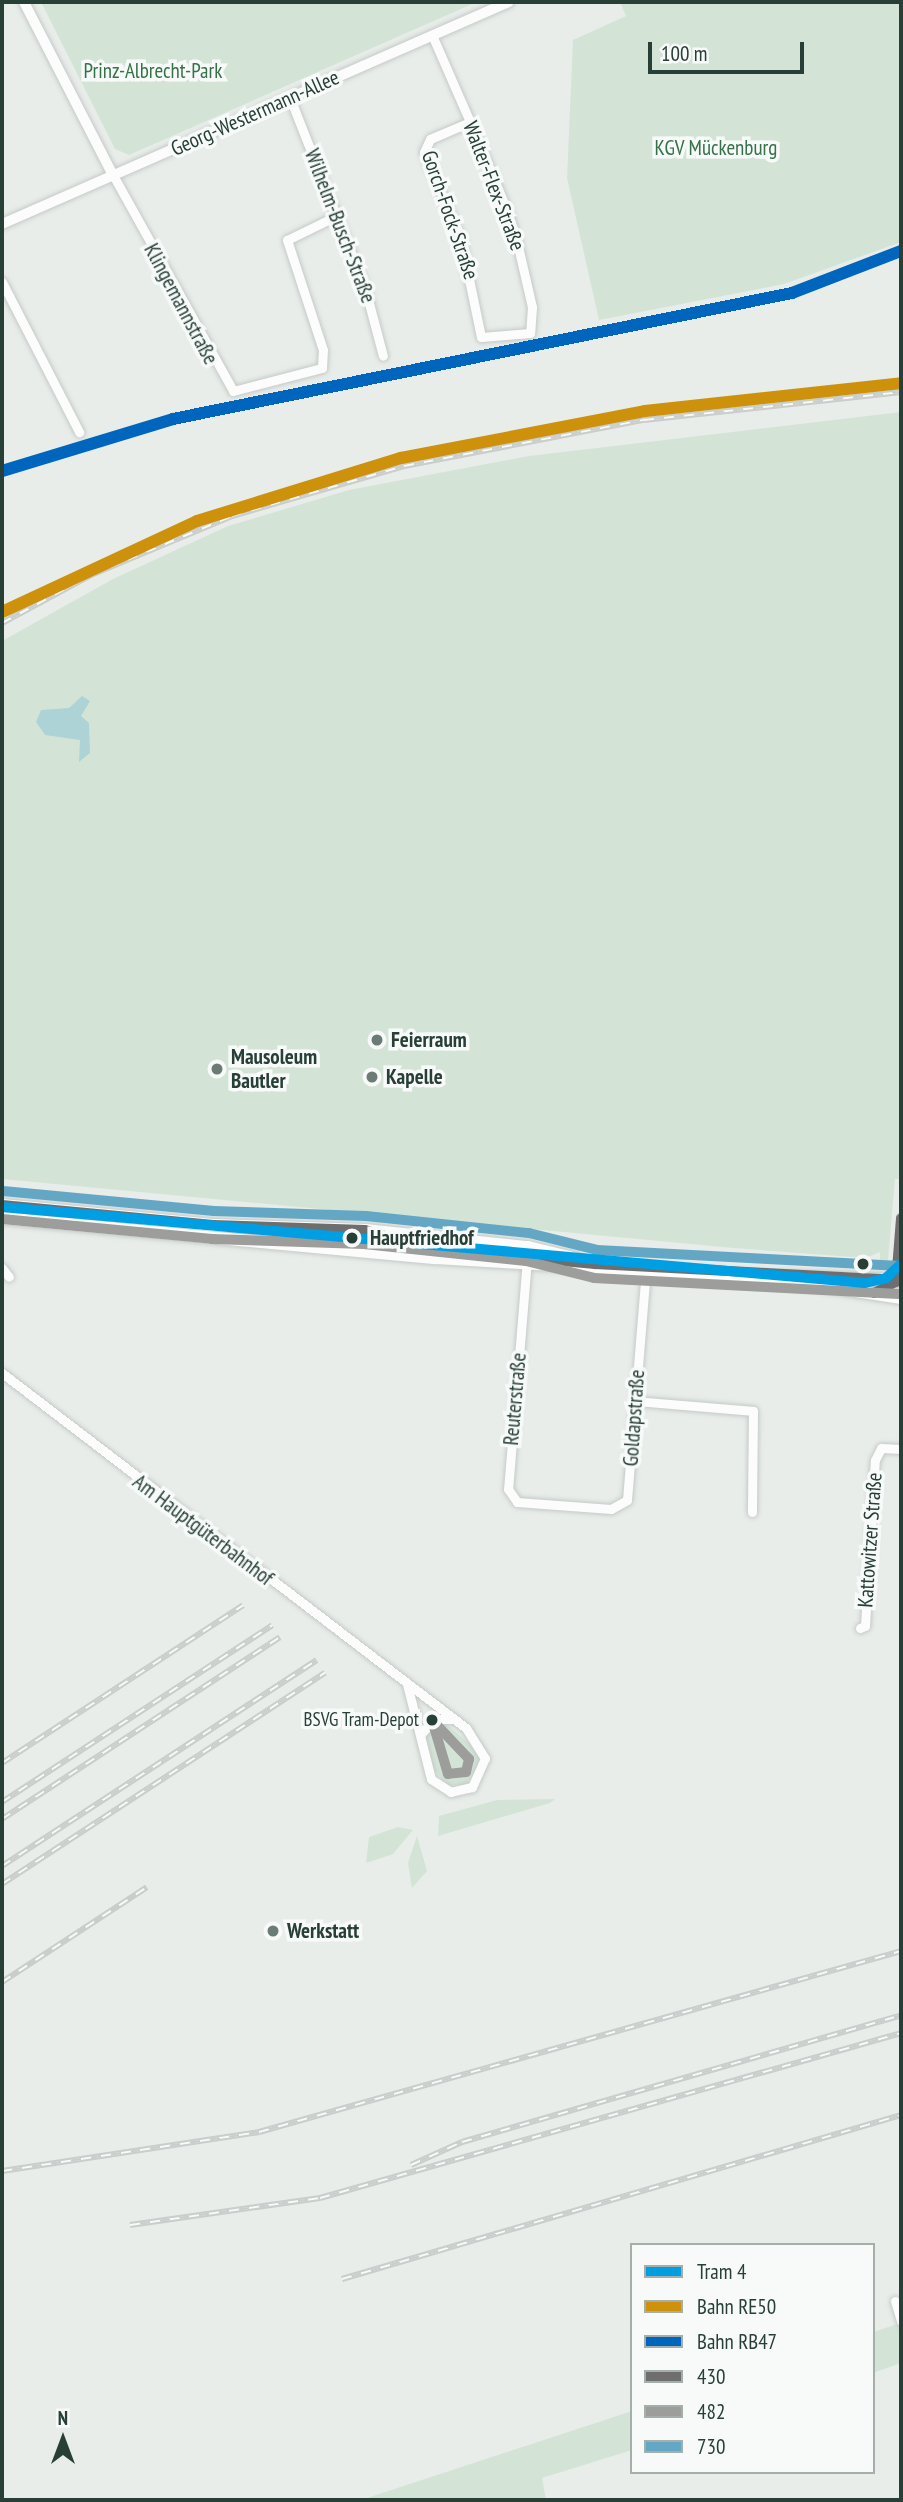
<!DOCTYPE html>
<meta charset="utf-8">
<style>
body{margin:0}
#map{position:relative;width:903px;height:2502px;overflow:hidden;background:#e8edea;font-family:"PT Sans Narrow",sans-serif}
div>[style]{position:absolute}
.green>*{inset:0;background:#d3e4d7}
.water>*{inset:0;background:#aed3d6}
.roads{filter:drop-shadow(0 0 2px #c5cac7) drop-shadow(0 0 2px #c5cac7)}
.minor>*{height:9px;margin:-4.5px;padding:0 4.5px;transform-origin:4.5px;border-radius:4.5px;background:#fcfcfc}
.tertiary>*{height:10px;margin:-5px;padding:0 5px;transform-origin:5px;border-radius:5px;background:#fcfcfc}
.secondary>*{height:12px;margin:-6px;padding:0 6px;transform-origin:6px;border-radius:6px;background:#fcfcfc}
.rail>*{height:6px;margin-top:-3px;transform-origin:0;background:repeating-linear-gradient(90deg,#f7faf9 0 10px,#c9cdcb 0 20px);box-sizing:border-box;border-block:2px solid #c9cdcb}
.bus-1>*{height:10px;margin:-5px;padding:0 5px;transform-origin:5px;border-radius:5px;background:#6e6e6e}
.bus-2>*{height:10px;margin:-5px;padding:0 5px;transform-origin:5px;border-radius:5px;background:#9d9d9c}
.bus-3>*{height:10px;margin:-5px;padding:0 5px;transform-origin:5px;border-radius:5px;background:#64a7c5}
.rail-1>*{height:12px;margin:-6px;padding:0 6px;transform-origin:6px;border-radius:6px;background:#cd910b}
.rail-2>*{height:12px;margin:-6px;padding:0 6px;transform-origin:6px;border-radius:6px;background:#0065bd}
.tram-1>*{height:10px;margin:-5px;padding:0 5px;transform-origin:5px;border-radius:5px;background:#009ee3}
.dots>*{width:19px;height:19px;translate:-50% -50%;box-sizing:border-box;border:4px solid #f7faf9;border-radius:50%}
span{translate:-50% -50%;white-space:nowrap;text-align:center;line-height:1.15;-webkit-text-stroke:7px #f7faf9;paint-order:stroke}
.bus-label{font-size:19px;color:#273f37}
.right{translate:-100% -50%;text-align:right}
.park-label{font-size:21px;color:#357248}
.street-label{font-size:21px;color:#273f37}
.poi-label{font-size:21px;color:#273f37;font-weight:700}
.left{translate:0 -50%;text-align:left}
.stop-label{font-size:21px;color:#273f37;font-weight:700}
.frame{position:absolute;inset:0;border:4px solid #273f37;pointer-events:none}
.legend{position:absolute;left:630px;top:2243px;width:245px;height:231px;box-sizing:border-box;background:#f7faf9;border:2px solid #a4afab;margin:0;padding:9px 12px;list-style:none;font-size:21px;color:#273f37}
.legend li{display:flex;align-items:center;gap:14px;height:35px}
.legend b{width:35px;border:2px solid #a4afab}
.north{position:absolute;left:28px;top:2404px;width:70px;height:70px;-webkit-text-stroke:5px #f7faf9;paint-order:stroke;rotate:0deg;font-size:19px;font-weight:700;line-height:28px;text-align:center;color:#273f37}
.north::after{content:'';display:block;margin:auto;width:24px;height:32px;background:#273f37;clip-path:polygon(50% 0,100% 100%,50% 72%,0 100%)}
.scale{position:absolute;left:648px;top:42px;width:156px;height:32px;box-sizing:border-box;border:4px solid #273f37;border-top:0;padding-left:9px;font-size:21px;line-height:24px;white-space:nowrap;color:#273f37;-webkit-text-stroke:5px #f7faf9;paint-order:stroke}
</style>
<div id="map">
<div class="green">
<div style="clip-path:polygon(41px 2px,477px 2px,129px 155px,115px 149px)"></div>
<div style="clip-path:polygon(620px 2px,901px 2px,901px 242px,784px 284px,599px 320px,567px 178px,573px 40px,626px 16px)"></div>
<div style="clip-path:polygon(901px 412px,901px 1179px,895px 1179px,888px 1260px,880px 1261px,880px 1252px,865px 1258px,733px 1248px,2px 1179px,2px 641px,113px 579px,228px 526px,349px 490px,529px 456px)"></div>
<div style="clip-path:polygon(445px 1723px,477px 1750px,480px 1764px,465px 1785px,448px 1785px,433px 1769px,425px 1736px)"></div>
<div style="clip-path:polygon(555px 1799px,550px 1803px,438px 1836px,439px 1816px,497px 1800px)"></div>
<div style="clip-path:polygon(398px 1827px,413px 1830px,393px 1854px,366px 1863px,369px 1837px)"></div>
<div style="clip-path:polygon(417px 1836px,427px 1871px,412px 1888px,408px 1863px)"></div>
<div style="clip-path:polygon(901px 2323px,901px 2363px,873px 2373px,873px 2332px)"></div>
<div style="clip-path:polygon(632px 2411px,632px 2450px,542px 2478px,546px 2500px,361px 2500px)"></div>
</div>
<div class="water">
<div style="clip-path:polygon(82px 696px,90px 701px,81px 716px,89px 723px,90px 753px,79px 762px,80px 740px,45px 735px,36px 722px,41px 710px,69px 708px)"></div>
</div>
<div class="roads">
<div class="minor">
<div style="left:432px;top:35px;width:95px;rotate:66.4deg"></div>
<div style="left:470px;top:122px;width:93px;rotate:67.3deg"></div>
<div style="left:506px;top:208px;width:36px;rotate:72deg"></div>
<div style="left:517px;top:242px;width:67px;rotate:77deg"></div>
<div style="left:532px;top:307px;width:26px;rotate:94deg"></div>
<div style="left:530px;top:333px;width:49px;rotate:175.3deg"></div>
<div style="left:481px;top:337px;width:99px;rotate:-101.7deg"></div>
<div style="left:461px;top:240px;width:95px;rotate:-112.8deg"></div>
<div style="left:424px;top:152px;width:14px;rotate:-65deg"></div>
<div style="left:430px;top:139px;width:43px;rotate:-23deg"></div>
<div style="left:290px;top:98px;width:204px;rotate:68.5deg"></div>
<div style="left:365px;top:288px;width:70px;rotate:75.2deg"></div>
<div style="left:113px;top:175px;width:247px;rotate:60.9deg"></div>
<div style="left:233px;top:391px;width:92px;rotate:-14.5deg"></div>
<div style="left:322px;top:368px;width:18px;rotate:-87deg"></div>
<div style="left:323px;top:350px;width:116px;rotate:-108.1deg"></div>
<div style="left:287px;top:240px;width:57px;rotate:-26.1deg"></div>
<div style="left:2px;top:282px;width:169px;rotate:62.8deg"></div>
<div style="left:528px;top:1247px;width:243px;rotate:94.7deg"></div>
<div style="left:508px;top:1489px;width:16px;rotate:55deg"></div>
<div style="left:517px;top:1502px;width:94px;rotate:4.3deg"></div>
<div style="left:611px;top:1509px;width:18px;rotate:-29deg"></div>
<div style="left:627px;top:1500px;width:234px;rotate:-85.3deg"></div>
<div style="left:2px;top:1268px;width:11px;rotate:52deg"></div>
<div style="left:2px;top:1373px;width:584px;rotate:37.42deg"></div>
<div style="left:466px;top:1728px;width:36px;rotate:58deg"></div>
<div style="left:485px;top:1758px;width:32px;rotate:114deg"></div>
<div style="left:472px;top:1787px;width:22px;rotate:167deg"></div>
<div style="left:451px;top:1792px;width:24px;rotate:-147deg"></div>
<div style="left:431px;top:1779px;width:98px;rotate:-104.2deg"></div>
<div style="left:635px;top:1401px;width:118px;rotate:4.8deg"></div>
<div style="left:753px;top:1411px;width:101px;rotate:90.6deg"></div>
<div style="left:860px;top:1628px;width:5px;rotate:-22deg"></div>
<div style="left:865px;top:1626px;width:166px;rotate:-86.6deg"></div>
<div style="left:875px;top:1460px;width:13px;rotate:-63deg"></div>
<div style="left:881px;top:1448px;width:20px;rotate:3deg"></div>
<div style="left:421px;top:1734px;width:20px;rotate:-49deg"></div>
<div style="left:434px;top:1719px;width:18px"></div>
<div style="left:895px;top:2301px;width:21px;rotate:73deg"></div>
</div>
<div class="tertiary">
<div style="left:24px;top:2px;width:195px;rotate:62.8deg"></div>
<div style="left:2px;top:224px;width:553px;rotate:-23.65deg"></div>
</div>
<div class="secondary">
<div style="left:2px;top:1205px;width:212px;rotate:5.4deg"></div>
<div style="left:213px;top:1225px;width:152px;rotate:1.9deg"></div>
<div style="left:365px;top:1230px;width:164px;rotate:6deg"></div>
<div style="left:528px;top:1247px;width:50px;rotate:13.8deg"></div>
<div style="left:2px;top:1218px;width:436px;rotate:5.3deg"></div>
<div style="left:436px;top:1258px;width:337px;rotate:3.4deg"></div>
<div style="left:772px;top:1278px;width:131px;rotate:8.8deg"></div>
<div style="left:783px;top:1277px;width:118px;rotate:1.5deg"></div>
</div>
</div>
<div class="rail">
<div style="left:2px;top:623px;width:101px;rotate:-28.3deg"></div>
<div style="left:91px;top:575px;width:153px;rotate:-22.7deg"></div>
<div style="left:232px;top:516px;width:179px;rotate:-16.2deg"></div>
<div style="left:404px;top:466px;width:244px;rotate:-10.9deg"></div>
<div style="left:644px;top:420px;width:259px;rotate:-6.2deg"></div>
<div style="left:2px;top:1763px;width:288px;rotate:-33.2deg"></div>
<div style="left:2px;top:1802px;width:323px;rotate:-33.2deg"></div>
<div style="left:2px;top:1819px;width:332px;rotate:-33.2deg"></div>
<div style="left:2px;top:1866px;width:376px;rotate:-33.2deg"></div>
<div style="left:2px;top:1884px;width:386px;rotate:-33.2deg"></div>
<div style="left:2px;top:1982px;width:173px;rotate:-33.2deg"></div>
<div style="left:411px;top:2165px;width:56px;rotate:-24.3deg"></div>
<div style="left:462px;top:2142px;width:457px;rotate:-16.1deg"></div>
<div style="left:2px;top:2171px;width:260px;rotate:-8.6deg"></div>
<div style="left:259px;top:2132px;width:667px;rotate:-15.74deg"></div>
<div style="left:130px;top:2225px;width:192px;rotate:-8.1deg"></div>
<div style="left:320px;top:2198px;width:604px;rotate:-15.85deg"></div>
<div style="left:342px;top:2279px;width:583px;rotate:-16.35deg"></div>
</div>
<div class="bus-1">
<div style="left:2px;top:1205px;width:212px;rotate:5.4deg"></div>
<div style="left:213px;top:1225px;width:152px;rotate:1.9deg"></div>
<div style="left:365px;top:1230px;width:67px;rotate:16.5deg"></div>
<div style="left:429px;top:1249px;width:167px;rotate:5.2deg"></div>
<div style="left:595px;top:1264px;width:306px;rotate:3deg"></div>
<div style="left:874px;top:1293px;width:25px;rotate:-27deg"></div>
<div style="left:896px;top:1282px;width:64px;rotate:-85.5deg"></div>
</div>
<div class="bus-2">
<div style="left:2px;top:1219px;width:211px;rotate:5.4deg"></div>
<div style="left:212px;top:1239px;width:152px;rotate:1.9deg"></div>
<div style="left:364px;top:1244px;width:163px;rotate:6deg"></div>
<div style="left:526px;top:1261px;width:70px;rotate:14deg"></div>
<div style="left:594px;top:1278px;width:306px;rotate:3deg"></div>
<div style="left:432px;top:1720px;width:54px;rotate:46.5deg"></div>
<div style="left:469px;top:1759px;width:13px;rotate:103deg"></div>
<div style="left:466px;top:1772px;width:18px;rotate:174deg"></div>
<div style="left:448px;top:1774px;width:56px;rotate:-106.5deg"></div>
</div>
<div class="bus-3">
<div style="left:3px;top:1191px;width:212px;rotate:5.4deg"></div>
<div style="left:214px;top:1211px;width:152px;rotate:1.9deg"></div>
<div style="left:366px;top:1216px;width:164px;rotate:6deg"></div>
<div style="left:529px;top:1233px;width:70px;rotate:14deg"></div>
<div style="left:597px;top:1250px;width:304px;rotate:3deg"></div>
</div>
<div class="rail-1">
<div style="left:2px;top:612px;width:215px;rotate:-25deg"></div>
<div style="left:197px;top:521px;width:214px;rotate:-17.2deg"></div>
<div style="left:401px;top:458px;width:248px;rotate:-10.9deg"></div>
<div style="left:645px;top:411px;width:258px;rotate:-6.2deg"></div>
</div>
<div class="rail-2">
<div style="left:2px;top:471px;width:179px;rotate:-16.9deg"></div>
<div style="left:173px;top:419px;width:632px;rotate:-11.51deg"></div>
<div style="left:792px;top:293px;width:117px;rotate:-21.1deg"></div>
</div>
<div class="tram-1">
<div style="left:2px;top:1207px;width:866px;rotate:5.03deg"></div>
<div style="left:865px;top:1283px;width:22px;rotate:-13deg"></div>
<div style="left:886px;top:1278px;width:21px;rotate:-43deg"></div>
</div>
<div class="dots">
<div style="left:377px;top:1040px;background:#6b7c76"></div>
<div style="left:217px;top:1069px;background:#6b7c76"></div>
<div style="left:372px;top:1077px;background:#6b7c76"></div>
<div style="left:352px;top:1238px;background:#273f37"></div>
<div style="left:863px;top:1264px;background:#273f37"></div>
<div style="left:432px;top:1720px;background:#273f37"></div>
<div style="left:273px;top:1931px;background:#6b7c76"></div>
</div>
<div class="bus-label">
<span class="right" style="left:419px;top:1720px">BSVG Tram-Depot</span>
</div>
<div class="park-label">
<span style="left:153px;top:71px">Prinz-Albrecht-Park</span>
<span style="left:716px;top:148px">KGV Mückenburg</span>
</div>
<div class="street-label">
<span style="left:255px;top:113px;rotate:-24deg">Georg-Westermann-Allee</span>
<span style="left:494px;top:186px;rotate:69deg">Walter-Flex-Straße</span>
<span style="left:450px;top:215px;rotate:71deg">Gorch-Fock-Straße</span>
<span style="left:340px;top:226px;rotate:69deg">Wilhelm-Busch-Straße</span>
<span style="left:181px;top:304px;rotate:62deg">Klingemannstraße</span>
<span style="left:515px;top:1399px;rotate:-85deg">Reuterstraße</span>
<span style="left:634px;top:1418px;rotate:-86deg">Goldapstraße</span>
<span style="left:203px;top:1530px;rotate:37deg">Am Hauptgüterbahnhof</span>
<span style="left:870px;top:1540px;rotate:-86deg">Kattowitzer Straße</span>
</div>
<div class="poi-label">
<span class="left" style="left:391px;top:1040px">Feierraum</span>
<span class="left" style="left:231px;top:1069px">Mausoleum<br>Bautler</span>
<span class="left" style="left:386px;top:1077px">Kapelle</span>
<span class="left" style="left:287px;top:1931px">Werkstatt</span>
</div>
<div class="stop-label">
<span class="left" style="left:370px;top:1238px">Hauptfriedhof</span>
</div>
<div class="frame"></div>
<ul class="legend">
<li><b style="height:9px;background:#009ee3"></b>Tram 4</li>
<li><b style="height:9px;background:#cd910b"></b>Bahn RE50</li>
<li><b style="height:9px;background:#0065bd"></b>Bahn RB47</li>
<li><b style="height:9px;background:#6e6e6e"></b>430</li>
<li><b style="height:9px;background:#9d9d9c"></b>482</li>
<li><b style="height:9px;background:#64a7c5"></b>730</li>
</ul>
<div class="north">N</div>
<div class="scale">100 m</div>
</div>
